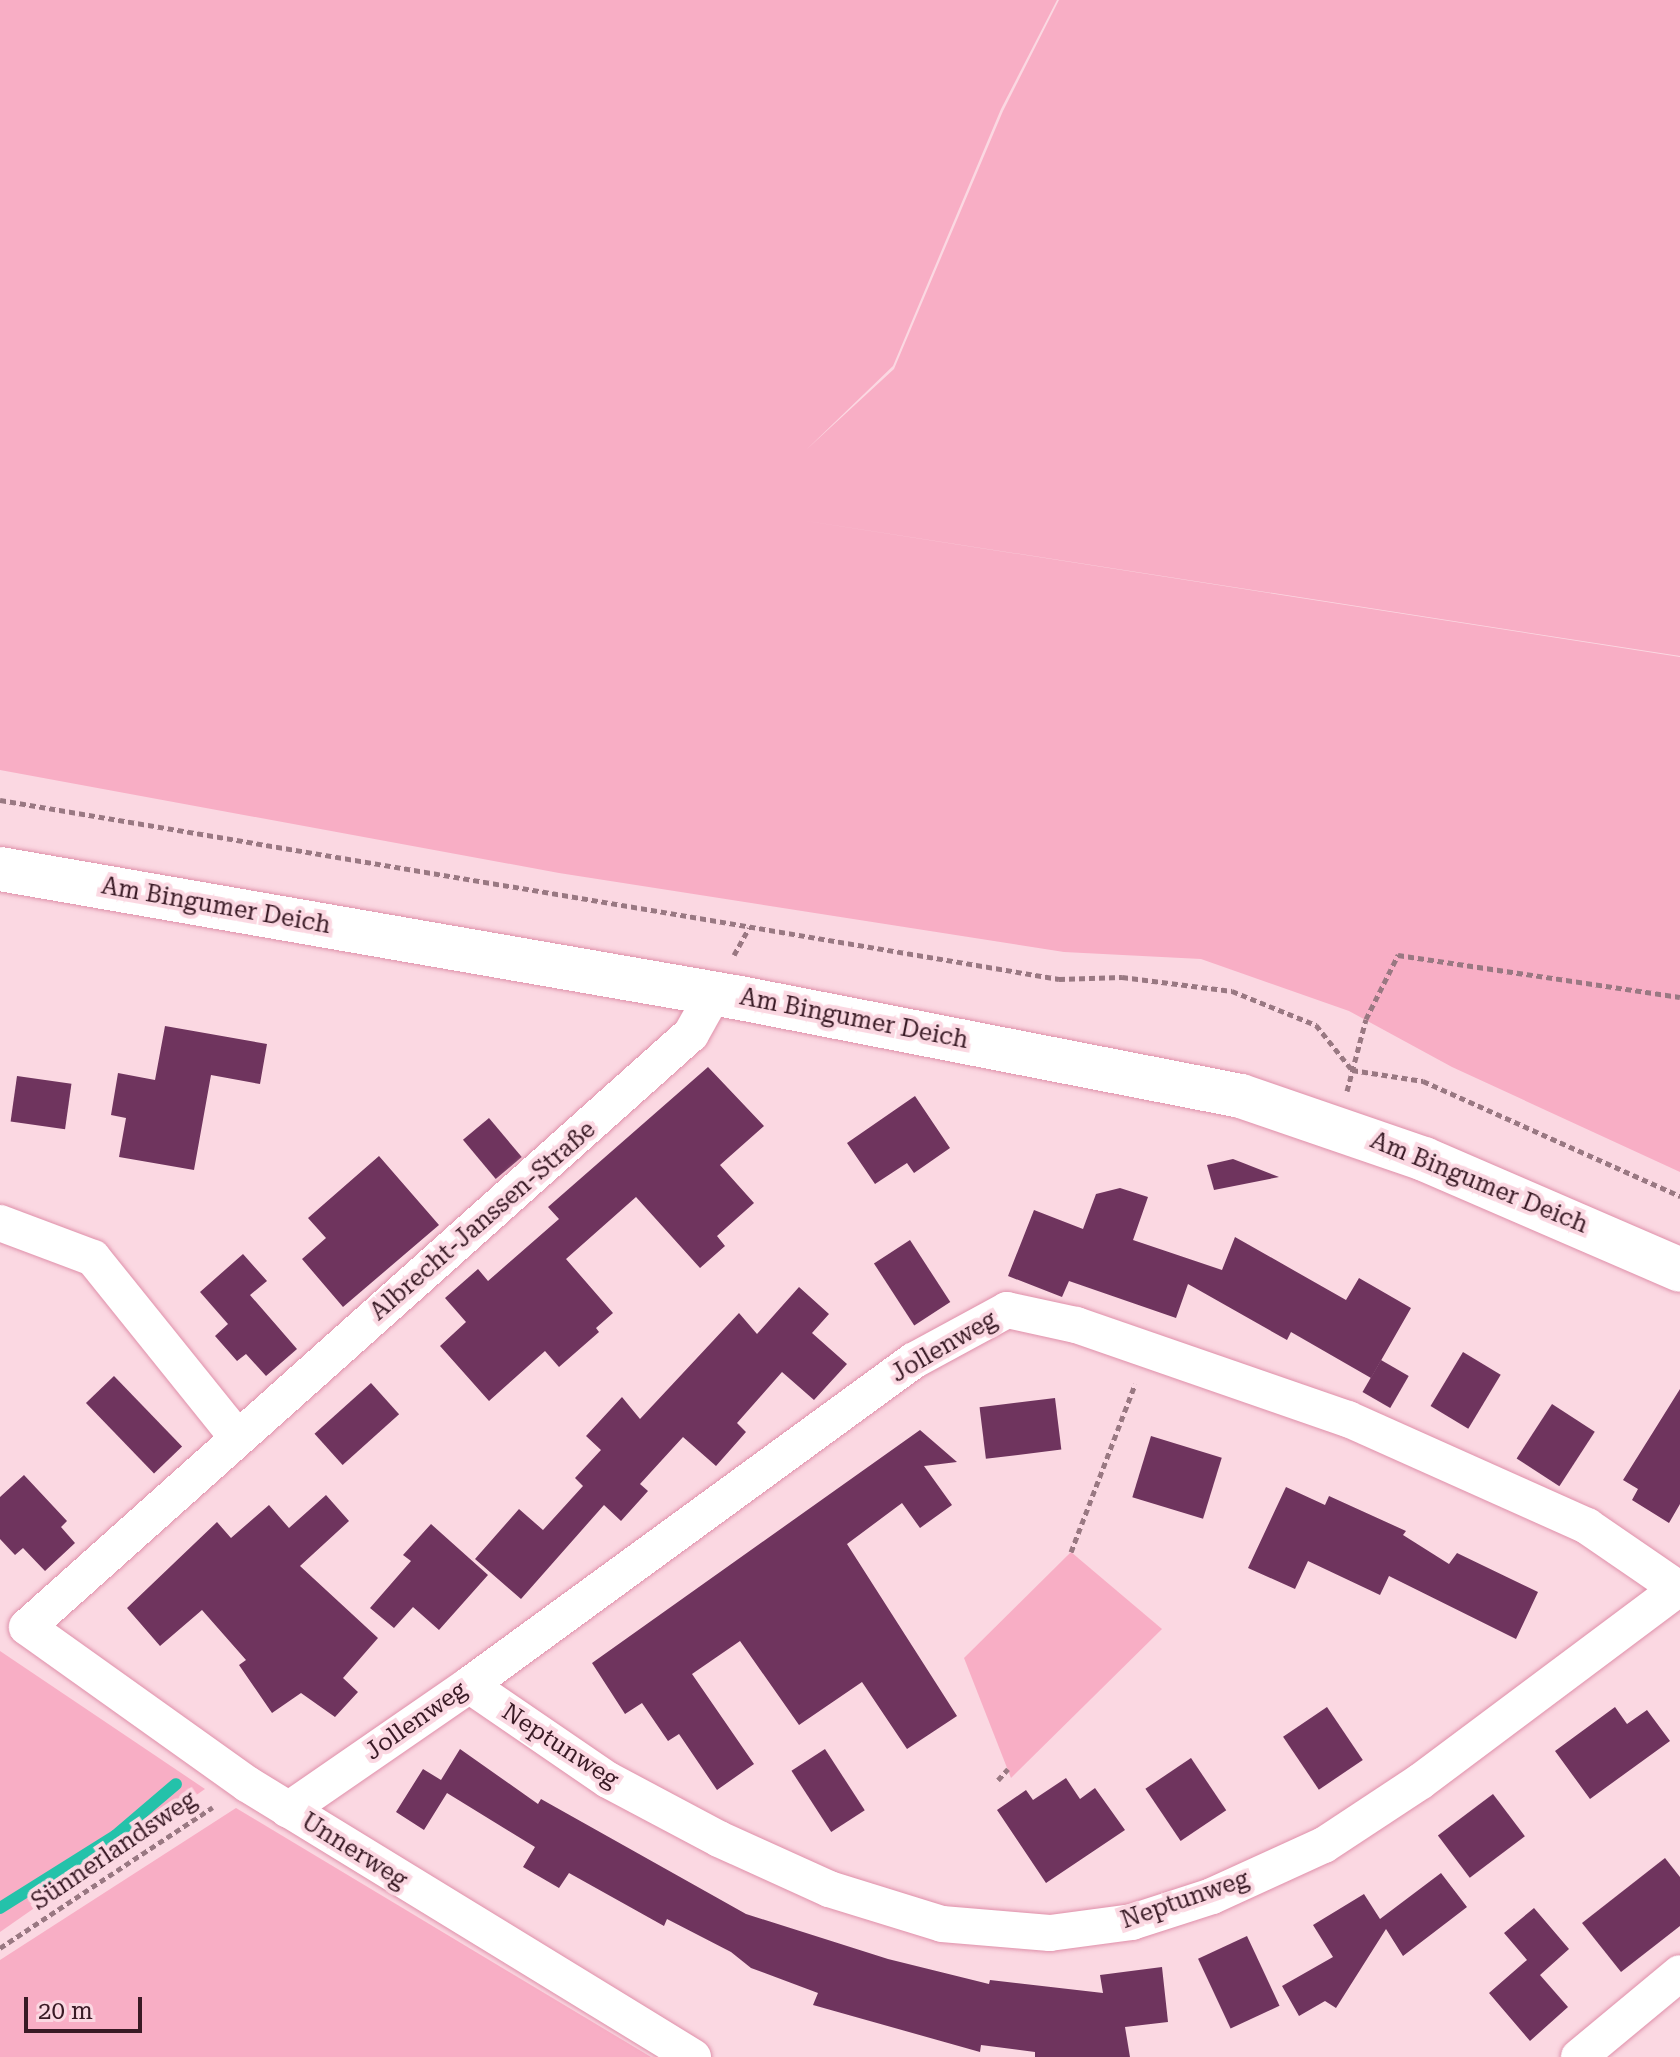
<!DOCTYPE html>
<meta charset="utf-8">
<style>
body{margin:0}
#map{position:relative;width:1680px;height:2057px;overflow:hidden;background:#fbd8e2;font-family:"Roboto Serif",serif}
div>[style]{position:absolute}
.green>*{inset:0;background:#f8aec5}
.stream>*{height:12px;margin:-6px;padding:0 6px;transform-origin:6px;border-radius:6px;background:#24c2aa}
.building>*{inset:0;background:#6f345e;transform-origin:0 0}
.path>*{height:5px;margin-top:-2.5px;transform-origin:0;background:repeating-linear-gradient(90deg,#997882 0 6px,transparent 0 10px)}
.roads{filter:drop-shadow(0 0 2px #df90aa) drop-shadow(0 0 2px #df90aa)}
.minor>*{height:36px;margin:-18px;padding:0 18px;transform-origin:18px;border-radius:18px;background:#fff}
.secondary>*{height:44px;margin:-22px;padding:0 22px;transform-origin:22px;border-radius:22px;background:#fff}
span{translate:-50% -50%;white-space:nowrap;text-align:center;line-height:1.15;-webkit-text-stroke:8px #fbd8e2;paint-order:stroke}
.street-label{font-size:24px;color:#391a25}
.scale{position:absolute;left:24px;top:1997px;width:118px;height:36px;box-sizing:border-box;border:4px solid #391a25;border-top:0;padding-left:10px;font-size:24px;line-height:28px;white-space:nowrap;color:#391a25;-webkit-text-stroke:6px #fbd8e2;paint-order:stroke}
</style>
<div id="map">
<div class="green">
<div style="clip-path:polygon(0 0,1057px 0,1001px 109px,893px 366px,806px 450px,894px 369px,1003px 111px,1059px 0,1680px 0,1680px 656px,781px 517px,1680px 657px,1680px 1172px,1452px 1067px,1349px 1011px,1201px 959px,1064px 952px,559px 873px,0 770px)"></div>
<div style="clip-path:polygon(1071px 1552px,1162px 1629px,1011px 1778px,964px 1658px)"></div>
<div style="clip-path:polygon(0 1651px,205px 1789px,0 1932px)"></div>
<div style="clip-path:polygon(236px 1808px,651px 2057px,0 2057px,0 1960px)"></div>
</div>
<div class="stream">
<div style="left:0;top:1908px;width:136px;rotate:-32.1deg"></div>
<div style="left:115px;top:1836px;width:80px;rotate:-40.4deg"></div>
</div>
<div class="building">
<div style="clip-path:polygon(165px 1026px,267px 1044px,260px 1084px,211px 1075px,194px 1170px,119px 1157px,126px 1118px,111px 1115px,118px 1073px,155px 1080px)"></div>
<div style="clip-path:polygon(708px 1067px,764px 1126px,720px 1165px,754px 1203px,717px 1236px,725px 1246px,700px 1268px,636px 1197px,566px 1259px,613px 1313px,596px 1328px,599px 1332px,559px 1367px,545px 1351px,489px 1401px,440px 1346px,466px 1322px,445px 1298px,478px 1269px,488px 1281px,559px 1219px,548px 1207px)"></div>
<div style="left:17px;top:1076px;width:55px;height:46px;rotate:8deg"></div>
<div style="clip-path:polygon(915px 1096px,950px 1148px,914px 1173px,907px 1163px,875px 1184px,847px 1143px)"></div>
<div style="left:489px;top:1118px;width:51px;height:34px;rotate:50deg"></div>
<div style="clip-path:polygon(379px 1156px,439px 1225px,343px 1307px,302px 1259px,326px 1238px,308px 1218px)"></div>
<div style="clip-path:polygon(1233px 1159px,1279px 1177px,1214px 1190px,1207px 1165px)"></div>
<div style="clip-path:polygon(1120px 1188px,1148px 1197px,1133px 1240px,1222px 1270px,1235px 1237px,1346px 1300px,1359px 1278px,1411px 1308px,1371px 1378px,1291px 1332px,1287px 1340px,1188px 1284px,1176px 1318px,1069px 1281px,1062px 1297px,1008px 1276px,1034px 1210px,1083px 1229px,1096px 1194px)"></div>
<div style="left:910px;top:1240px;width:74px;height:43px;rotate:57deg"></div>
<div style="clip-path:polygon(243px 1254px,267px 1281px,250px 1295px,297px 1349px,266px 1376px,246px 1354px,237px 1361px,215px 1336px,228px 1324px,200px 1292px)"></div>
<div style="clip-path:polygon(799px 1287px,829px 1314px,812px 1333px,847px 1364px,814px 1400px,782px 1372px,737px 1423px,746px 1432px,716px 1466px,683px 1437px,640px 1484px,648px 1491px,621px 1521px,604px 1505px,521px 1599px,475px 1559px,519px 1509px,543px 1530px,583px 1486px,575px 1478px,601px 1450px,586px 1436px,622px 1397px,640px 1419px,739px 1313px,757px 1334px)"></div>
<div style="left:1463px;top:1352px;width:44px;height:63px;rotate:31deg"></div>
<div style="left:1381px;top:1360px;width:32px;height:37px;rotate:30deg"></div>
<div style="left:114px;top:1376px;width:98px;height:39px;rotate:46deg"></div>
<div style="left:371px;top:1383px;width:42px;height:76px;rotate:48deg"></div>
<div style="clip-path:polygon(1680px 1389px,1680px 1504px,1669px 1523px,1632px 1500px,1638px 1489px,1623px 1480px)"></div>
<div style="left:1055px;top:1398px;width:52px;height:76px;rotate:83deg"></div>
<div style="left:1552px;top:1404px;width:51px;height:65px;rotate:33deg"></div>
<div style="clip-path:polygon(920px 1430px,957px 1462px,924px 1466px,952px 1505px,920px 1528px,902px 1503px,847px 1544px,957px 1716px,907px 1749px,862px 1682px,799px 1725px,740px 1641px,692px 1674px,754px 1764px,717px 1790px,679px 1734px,668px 1741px,642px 1703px,625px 1714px,592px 1663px)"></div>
<div style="left:1151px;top:1436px;width:74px;height:64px;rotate:17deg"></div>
<div style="clip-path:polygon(24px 1475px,67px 1521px,61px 1527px,75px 1543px,45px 1571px,23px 1548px,15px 1555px,0 1539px,0 1497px)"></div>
<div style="clip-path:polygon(1286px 1487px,1325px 1505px,1329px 1496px,1406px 1531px,1403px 1535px,1449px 1564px,1457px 1553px,1538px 1592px,1516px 1639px,1389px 1576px,1380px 1595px,1308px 1561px,1295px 1589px,1248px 1568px)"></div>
<div style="clip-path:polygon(326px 1495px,349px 1521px,300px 1566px,378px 1638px,343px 1678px,358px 1692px,335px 1717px,301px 1693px,272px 1713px,239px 1665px,246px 1660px,202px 1610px,160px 1646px,127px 1608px,217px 1522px,231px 1538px,269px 1505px,289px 1528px)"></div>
<div style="clip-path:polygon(431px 1524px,488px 1575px,439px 1630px,413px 1607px,394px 1628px,370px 1608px,411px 1561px,403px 1555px)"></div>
<div style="left:1327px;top:1707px;width:64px;height:53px;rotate:56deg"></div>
<div style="clip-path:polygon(1615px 1707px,1627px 1724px,1647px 1710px,1670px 1741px,1590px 1799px,1555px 1751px)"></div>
<div style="clip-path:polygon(460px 1749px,538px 1804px,541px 1799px,746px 1914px,888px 1959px,989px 1984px,990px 1980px,1103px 1993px,1100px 1975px,1162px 1967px,1168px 2022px,1125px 2027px,1130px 2057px,1035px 2057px,1035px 2052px,981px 2045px,980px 2052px,813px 2005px,818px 1993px,751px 1968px,731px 1952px,667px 1919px,664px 1926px,569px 1873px,559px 1888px,523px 1867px,535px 1847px,447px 1793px,424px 1830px,396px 1812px,423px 1769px,441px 1780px)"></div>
<div style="left:825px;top:1749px;width:73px;height:40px;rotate:57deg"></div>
<div style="left:1191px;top:1758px;width:63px;height:55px;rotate:56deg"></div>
<div style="clip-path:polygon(1066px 1778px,1080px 1799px,1095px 1788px,1125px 1830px,1046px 1883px,997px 1810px,1026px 1790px,1033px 1800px)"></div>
<div style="left:1493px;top:1794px;width:53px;height:69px;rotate:53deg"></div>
<div style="clip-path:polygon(1665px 1858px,1680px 1877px,1680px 1926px,1621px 1972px,1582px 1923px)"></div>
<div style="clip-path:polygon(1441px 1873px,1467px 1907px,1403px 1956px,1386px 1929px,1336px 2008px,1325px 2001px,1299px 2016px,1282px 1986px,1333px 1957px,1313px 1925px,1364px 1894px,1380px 1919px)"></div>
<div style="clip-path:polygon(1534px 1908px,1569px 1949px,1540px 1975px,1568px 2007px,1530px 2041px,1489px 1993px,1527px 1960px,1504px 1933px)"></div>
<div style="left:1247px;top:1936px;width:77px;height:54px;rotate:65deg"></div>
</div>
<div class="path">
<div style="left:0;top:800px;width:1074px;rotate:9.59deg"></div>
<div style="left:1059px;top:979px;width:63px;rotate:-1.8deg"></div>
<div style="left:1122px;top:977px;width:111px;rotate:7.3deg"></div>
<div style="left:1232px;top:991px;width:91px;rotate:22deg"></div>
<div style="left:1316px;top:1025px;width:58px;rotate:51.3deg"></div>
<div style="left:1352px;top:1070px;width:72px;rotate:8.8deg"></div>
<div style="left:1423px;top:1081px;width:282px;rotate:24.1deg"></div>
<div style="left:734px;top:955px;width:31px;rotate:-61deg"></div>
<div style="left:1347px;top:1091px;width:74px;rotate:-75.2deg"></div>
<div style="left:1366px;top:1019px;width:72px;rotate:-63.4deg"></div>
<div style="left:1398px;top:955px;width:285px;rotate:8.5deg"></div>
<div style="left:1071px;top:1552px;width:180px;rotate:-69.1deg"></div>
<div style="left:998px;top:1780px;width:15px;rotate:-48deg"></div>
<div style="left:0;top:1948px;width:255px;rotate:-33.5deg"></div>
</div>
<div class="roads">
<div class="minor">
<div style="left:0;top:1223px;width:99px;rotate:20.6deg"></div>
<div style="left:93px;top:1258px;width:230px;rotate:51.2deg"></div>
<div style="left:469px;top:1685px;width:168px;rotate:34.4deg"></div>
<div style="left:608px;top:1780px;width:126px;rotate:28deg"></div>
<div style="left:719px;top:1839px;width:121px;rotate:24.4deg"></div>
<div style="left:829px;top:1889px;width:118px;rotate:17.2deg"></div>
<div style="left:942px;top:1924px;width:108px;rotate:4.8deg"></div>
<div style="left:1050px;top:1933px;width:83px;rotate:-7.6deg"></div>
<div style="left:1132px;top:1922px;width:84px;rotate:-18deg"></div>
<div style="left:1212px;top:1896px;width:123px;rotate:-24.5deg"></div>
<div style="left:1324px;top:1845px;width:116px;rotate:-33.4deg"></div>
<div style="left:1421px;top:1781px;width:324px;rotate:-36.8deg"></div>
<div style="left:288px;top:1810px;width:220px;rotate:-34.6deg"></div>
<div style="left:469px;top:1685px;width:550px;rotate:-36.12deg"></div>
<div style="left:913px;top:1361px;width:107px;rotate:-28.5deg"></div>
<div style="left:1007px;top:1310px;width:71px;rotate:12.3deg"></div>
<div style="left:1076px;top:1325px;width:288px;rotate:19.1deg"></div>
<div style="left:1348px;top:1419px;width:262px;rotate:24.1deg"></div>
<div style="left:1587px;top:1526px;width:113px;rotate:34.5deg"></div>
<div style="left:693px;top:2057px;width:523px;rotate:-148.53deg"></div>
<div style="left:247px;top:1784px;width:270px;rotate:-144.5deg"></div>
<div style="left:27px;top:1627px;width:890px;rotate:-41.77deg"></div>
<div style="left:691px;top:1034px;width:47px;rotate:-60.7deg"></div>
<div style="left:1579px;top:2057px;width:131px;rotate:-39.7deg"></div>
</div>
<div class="secondary">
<div style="left:0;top:869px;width:751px;rotate:9.89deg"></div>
<div style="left:740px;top:998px;width:510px;rotate:11.07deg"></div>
<div style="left:1241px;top:1096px;width:194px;rotate:19deg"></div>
<div style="left:1424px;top:1159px;width:279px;rotate:23.4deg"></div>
</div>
</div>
<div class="street-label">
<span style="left:216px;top:906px;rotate:10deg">Am Bingumer Deich</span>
<span style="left:854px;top:1019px;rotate:11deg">Am Bingumer Deich</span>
<span style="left:1479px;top:1183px;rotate:22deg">Am Bingumer Deich</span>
<span style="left:483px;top:1221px;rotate:-41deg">Albrecht-Janssen-Straße</span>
<span style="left:944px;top:1347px;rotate:-30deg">Jollenweg</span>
<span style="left:416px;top:1721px;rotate:-35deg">Jollenweg</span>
<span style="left:560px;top:1746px;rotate:33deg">Neptunweg</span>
<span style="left:114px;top:1851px;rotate:-34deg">Sünnerlandsweg</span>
<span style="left:354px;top:1851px;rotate:32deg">Unnerweg</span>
<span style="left:1185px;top:1900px;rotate:-19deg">Neptunweg</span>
</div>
<div class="scale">20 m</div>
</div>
